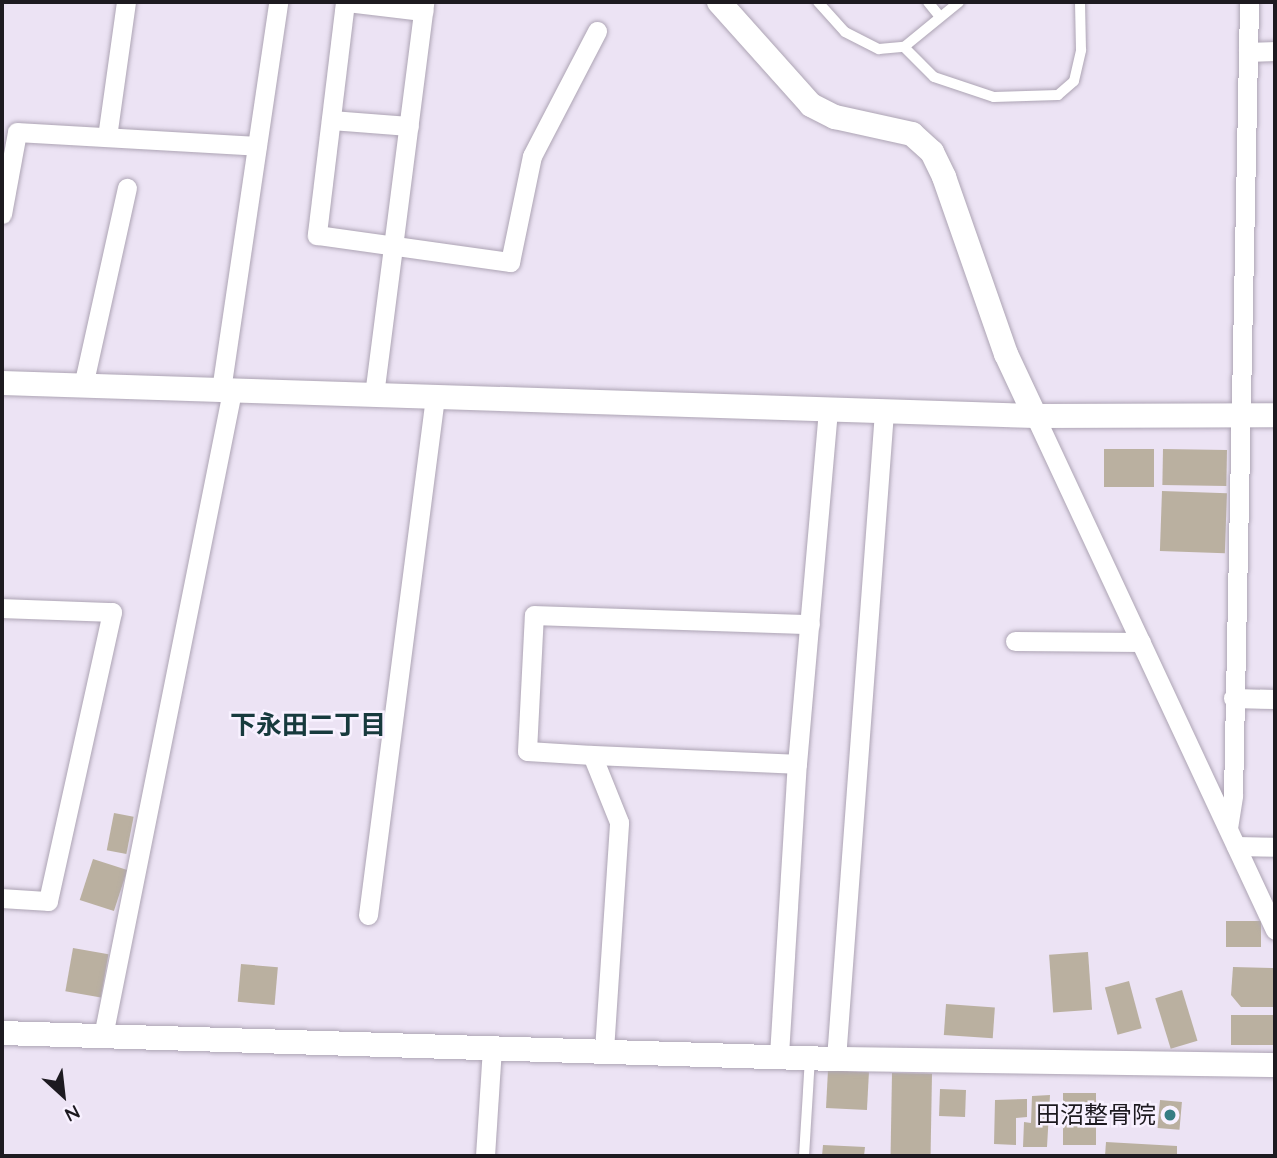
<!DOCTYPE html>
<meta charset="utf-8">
<style>
body{margin:0}
#map{position:relative;width:1277px;height:1158px;overflow:hidden;background:#ece3f4;font-family:Quicksand,"Noto Sans JP",sans-serif}
div>[style]{position:absolute}
.building>*{inset:0;background:#bab0a0;transform-origin:0 0}
.roads{filter:drop-shadow(0 0 2px #ada4b4) drop-shadow(0 0 2px #ada4b4)}
.service>*{height:10px;margin:-5px;padding:0 5px;transform-origin:5px;border-radius:5px;background:#fff}
.minor>*{height:19px;margin:-9.5px;padding:0 9.5px;transform-origin:9.5px;border-radius:9.5px;background:#fff}
.tertiary>*{height:24px;margin:-12px;padding:0 12px;transform-origin:12px;border-radius:12px;background:#fff}
.dots>*{width:19px;height:19px;translate:-50% -50%;box-sizing:border-box;border:4px solid #f8f1ff;border-radius:50%}
span{translate:-50% -50%;white-space:nowrap;text-align:center;line-height:1.15;-webkit-text-stroke:5px #f8f1ff;paint-order:stroke}
.poi-label{font-size:24px;color:#1d1a20}
.right{translate:-100% -50%;text-align:right}
.neighbourhood-label{font-size:26px;color:#173a3d;font-weight:700}
.frame{position:absolute;inset:0;border:4px solid #1d1a20;pointer-events:none}
.north{position:absolute;left:28px;top:1060px;width:70px;height:70px;-webkit-text-stroke:5px #f8f1ff;paint-order:stroke;rotate:153deg;font-size:19px;font-weight:700;line-height:28px;text-align:center;color:#1d1a20}
.north::after{content:'';display:block;margin:auto;width:24px;height:32px;background:#1d1a20;clip-path:polygon(50% 0,100% 100%,50% 72%,0 100%)}
</style>
<div id="map">
<div class="building">
<div style="left:1104px;top:449px;width:50px;height:38px"></div>
<div style="left:1163px;top:449px;width:64px;height:36px;rotate:1deg"></div>
<div style="left:1162px;top:491px;width:65px;height:60px;rotate:2deg"></div>
<div style="left:114px;top:813px;width:20px;height:38px;rotate:11deg"></div>
<div style="left:93px;top:859px;width:36px;height:43px;rotate:18deg"></div>
<div style="left:1226px;top:921px;width:35px;height:26px"></div>
<div style="left:73px;top:948px;width:36px;height:44px;rotate:10deg"></div>
<div style="left:1088px;top:952px;width:58px;height:39px;rotate:86deg"></div>
<div style="left:241px;top:964px;width:37px;height:38px;rotate:5deg"></div>
<div style="clip-path:polygon(1233px 967px,1275px 968px,1275px 1007px,1241px 1007px,1231px 995px)"></div>
<div style="left:1129px;top:981px;width:49px;height:25px;rotate:75deg"></div>
<div style="left:1182px;top:990px;width:53px;height:28px;rotate:73deg"></div>
<div style="left:946px;top:1004px;width:49px;height:31px;rotate:4deg"></div>
<div style="left:1275px;top:1015px;width:30px;height:44px;rotate:90deg"></div>
<div style="left:828px;top:1070px;width:41px;height:38px;rotate:3deg"></div>
<div style="left:892px;top:1073px;width:40px;height:83px;rotate:1deg"></div>
<div style="left:940px;top:1089px;width:26px;height:27px;rotate:2deg"></div>
<div style="left:1063px;top:1093px;width:33px;height:52px"></div>
<div style="clip-path:polygon(1050px 1095px,1047px 1147px,1023px 1147px,1024px 1122px,1031px 1123px,1032px 1096px)"></div>
<div style="clip-path:polygon(1027px 1099px,1027px 1117px,1016px 1118px,1016px 1145px,994px 1144px,995px 1100px)"></div>
<div style="left:1160px;top:1100px;width:22px;height:28px;rotate:5deg"></div>
<div style="clip-path:polygon(1106px 1142px,1177px 1146px,1177px 1156px,1105px 1156px)"></div>
<div style="clip-path:polygon(823px 1145px,865px 1147px,864px 1156px,822px 1156px)"></div>
</div>
<div class="roads">
<div class="service">
<div style="left:818px;top:2px;width:40px;rotate:48deg"></div>
<div style="left:845px;top:32px;width:38px;rotate:27deg"></div>
<div style="left:879px;top:49px;width:25px;rotate:-5deg"></div>
<div style="left:904px;top:47px;width:71px;rotate:-39.3deg"></div>
<div style="left:928px;top:2px;width:19px;rotate:51deg"></div>
<div style="left:904px;top:47px;width:42px;rotate:45deg"></div>
<div style="left:934px;top:77px;width:63px;rotate:18.4deg"></div>
<div style="left:994px;top:97px;width:64px;rotate:-1.8deg"></div>
<div style="left:1058px;top:95px;width:21px;rotate:-41deg"></div>
<div style="left:1074px;top:81px;width:32px;rotate:-77deg"></div>
<div style="left:1081px;top:50px;width:48px;rotate:-91.2deg"></div>
<div style="left:804px;top:1156px;width:99px;rotate:-86.5deg"></div>
</div>
<div class="minor">
<div style="left:345px;top:2px;width:235px;rotate:96.9deg"></div>
<div style="left:317px;top:235px;width:195px;rotate:8deg"></div>
<div style="left:510px;top:262px;width:108px;rotate:-78.3deg"></div>
<div style="left:532px;top:156px;width:141px;rotate:-62.5deg"></div>
<div style="left:346px;top:2px;width:78px;rotate:6.7deg"></div>
<div style="left:1248px;top:52px;width:27px;rotate:-2deg"></div>
<div style="left:331px;top:120px;width:78px;rotate:4.4deg"></div>
<div style="left:107px;top:137px;width:136px;rotate:-82deg"></div>
<div style="left:2px;top:214px;width:83px;rotate:-79.6deg"></div>
<div style="left:17px;top:132px;width:240px;rotate:3.3deg"></div>
<div style="left:83px;top:386px;width:203px;rotate:-77.5deg"></div>
<div style="left:221px;top:390px;width:392px;rotate:-81.6deg"></div>
<div style="left:374px;top:395px;width:396px;rotate:-82.7deg"></div>
<div style="left:1035px;top:416px;width:567px;rotate:64.97deg"></div>
<div style="left:2px;top:608px;width:110px;rotate:2.1deg"></div>
<div style="left:112px;top:612px;width:296px;rotate:102.5deg"></div>
<div style="left:48px;top:901px;width:46px;rotate:-176.3deg"></div>
<div style="left:1015px;top:641px;width:126px;rotate:0.5deg"></div>
<div style="left:1233px;top:698px;width:42px;rotate:1.4deg"></div>
<div style="left:592px;top:755px;width:65px;rotate:-176.5deg"></div>
<div style="left:527px;top:751px;width:136px;rotate:-87.1deg"></div>
<div style="left:534px;top:615px;width:276px;rotate:1.9deg"></div>
<div style="left:1228px;top:828px;width:33px;rotate:-81deg"></div>
<div style="left:1233px;top:795px;width:793px;rotate:-88.84deg"></div>
<div style="left:1236px;top:846px;width:39px;rotate:1deg"></div>
<div style="left:368px;top:915px;width:522px;rotate:-82.63deg"></div>
<div style="left:103px;top:1036px;width:658px;rotate:-78.69deg"></div>
<div style="left:604px;top:1050px;width:228px;rotate:-86.2deg"></div>
<div style="left:619px;top:822px;width:72px;rotate:-111.9deg"></div>
<div style="left:592px;top:755px;width:205px;rotate:2.5deg"></div>
<div style="left:779px;top:1055px;width:292px;rotate:-86.5deg"></div>
<div style="left:797px;top:764px;width:355px;rotate:-85deg"></div>
<div style="left:836px;top:1059px;width:650px;rotate:-85.76deg"></div>
<div style="left:485px;top:1156px;width:109px;rotate:-86.3deg"></div>
</div>
<div class="tertiary">
<div style="left:719px;top:2px;width:138px;rotate:48.2deg"></div>
<div style="left:811px;top:105px;width:27px;rotate:27deg"></div>
<div style="left:835px;top:117px;width:79px;rotate:12.4deg"></div>
<div style="left:912px;top:134px;width:27px;rotate:42deg"></div>
<div style="left:932px;top:152px;width:28px;rotate:64deg"></div>
<div style="left:944px;top:177px;width:188px;rotate:70.7deg"></div>
<div style="left:1006px;top:354px;width:68px;rotate:64.9deg"></div>
<div style="left:2px;top:383px;width:1034px;rotate:1.83deg"></div>
<div style="left:1035px;top:416px;width:240px;rotate:-0.2deg"></div>
<div style="left:2px;top:1033px;width:834px;rotate:1.79deg"></div>
<div style="left:836px;top:1059px;width:439px;rotate:0.8deg"></div>
</div>
</div>
<div class="dots">
<div style="left:1170px;top:1115px;background:#367e84"></div>
</div>
<div class="poi-label">
<span class="right" style="left:1156px;top:1115px">田沼整骨院</span>
</div>
<div class="neighbourhood-label">
<span style="left:308px;top:725px">下永田二丁目</span>
</div>
<div class="frame"></div>
<div class="north">N</div>
</div>
